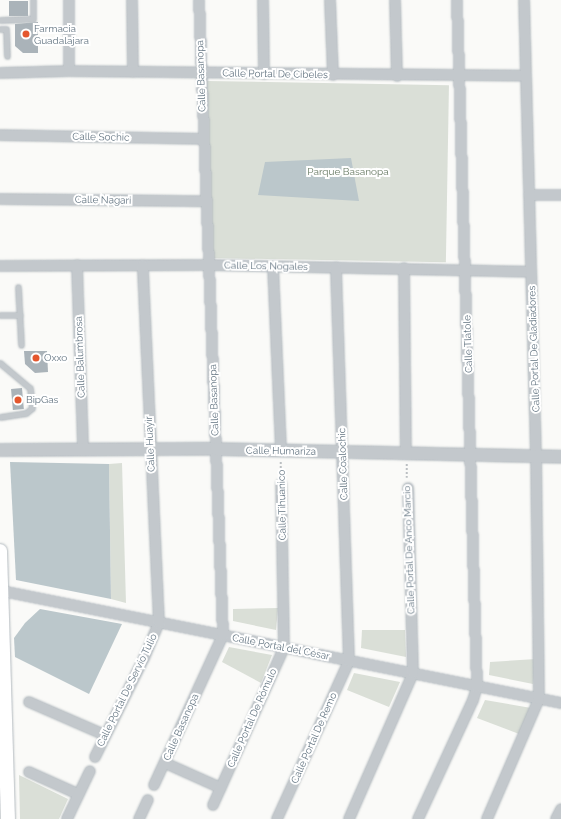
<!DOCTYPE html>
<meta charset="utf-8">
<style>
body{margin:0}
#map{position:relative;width:561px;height:819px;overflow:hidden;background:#fafaf8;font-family:Raleway,sans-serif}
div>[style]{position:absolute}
.green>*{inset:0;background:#dadfd7;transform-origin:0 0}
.water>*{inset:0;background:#bbc7cb}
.building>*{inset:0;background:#aab3b9;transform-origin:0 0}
.path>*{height:1.5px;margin-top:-0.75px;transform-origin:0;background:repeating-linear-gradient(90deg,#bbbfc2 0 2px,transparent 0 4px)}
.roads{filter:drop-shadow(0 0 1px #b3babf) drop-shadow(0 0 1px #b3babf)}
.service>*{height:5px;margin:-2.5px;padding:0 2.5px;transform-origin:2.5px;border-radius:2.5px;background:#c3c8cc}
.minor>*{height:10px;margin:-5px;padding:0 5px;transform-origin:5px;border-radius:5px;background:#c3c8cc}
.tertiary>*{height:12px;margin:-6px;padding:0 6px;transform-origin:6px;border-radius:6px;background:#c3c8cc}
.secondary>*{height:14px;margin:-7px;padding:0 7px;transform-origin:7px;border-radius:7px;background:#fff}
.dots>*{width:11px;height:11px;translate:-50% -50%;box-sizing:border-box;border:2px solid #fff;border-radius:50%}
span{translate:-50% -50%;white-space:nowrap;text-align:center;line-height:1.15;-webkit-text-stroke:4px #fff;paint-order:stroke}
.poi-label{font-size:10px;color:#657683}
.left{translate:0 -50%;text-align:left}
.street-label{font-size:10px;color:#657683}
.park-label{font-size:10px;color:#687a64}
</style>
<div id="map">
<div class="green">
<div style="left:207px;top:81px;width:242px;height:177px;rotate:1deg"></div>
<div style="clip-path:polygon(122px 463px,126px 603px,111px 599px,109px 464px)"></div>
<div style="clip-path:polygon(278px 608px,276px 630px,233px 621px,233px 609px)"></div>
<div style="clip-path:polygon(362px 630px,405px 630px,406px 657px,361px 648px)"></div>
<div style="clip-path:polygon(229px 647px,272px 655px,261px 683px,222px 662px)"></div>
<div style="clip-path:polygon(536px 659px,533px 684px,489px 675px,490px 662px)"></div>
<div style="clip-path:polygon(354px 673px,400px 682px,389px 707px,347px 690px)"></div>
<div style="clip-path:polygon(485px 700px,531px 708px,519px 734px,477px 718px)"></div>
<div style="clip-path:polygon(19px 775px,68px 799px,59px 819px,20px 819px)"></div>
</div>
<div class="water">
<div style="clip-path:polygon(351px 158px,359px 201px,258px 195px,265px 162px)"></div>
<div style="clip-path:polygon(10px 462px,109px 464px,111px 599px,16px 580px)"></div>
<div style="clip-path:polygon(40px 609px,122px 624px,89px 694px,15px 657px,14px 638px,25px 623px)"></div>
</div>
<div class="building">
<div style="left:9px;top:1px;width:19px;height:15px"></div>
<div style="clip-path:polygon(38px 22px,38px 53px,23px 53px,15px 46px,15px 24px)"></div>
<div style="clip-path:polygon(24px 351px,47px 351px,48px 372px,35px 373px,25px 364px)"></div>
<div style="left:22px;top:388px;width:21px;height:11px;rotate:85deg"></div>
</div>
<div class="path">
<div style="left:281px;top:462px;width:14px;rotate:90deg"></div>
<div style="left:407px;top:464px;width:14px;rotate:90deg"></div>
</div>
<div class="roads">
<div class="service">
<div style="left:0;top:20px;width:33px;rotate:-2deg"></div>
<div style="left:33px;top:19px;width:19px;rotate:-90deg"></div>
<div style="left:0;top:29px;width:6px"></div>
<div style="left:6px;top:29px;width:27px;rotate:88deg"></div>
<div style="left:18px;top:287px;width:58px;rotate:87deg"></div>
<div style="left:0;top:315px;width:20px"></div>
<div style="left:0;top:363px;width:39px;rotate:40deg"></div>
<div style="left:30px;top:388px;width:20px;rotate:84deg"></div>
<div style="left:32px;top:408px;width:8px;rotate:140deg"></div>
<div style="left:26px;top:413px;width:26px;rotate:171deg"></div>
</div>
<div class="minor">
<div style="left:69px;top:0;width:71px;rotate:90deg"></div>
<div style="left:132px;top:0;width:72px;rotate:89.2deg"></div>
<div style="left:263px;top:0;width:74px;rotate:89.2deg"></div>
<div style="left:330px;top:0;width:75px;rotate:87.7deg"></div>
<div style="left:395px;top:0;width:76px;rotate:88.5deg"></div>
<div style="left:0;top:73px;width:69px;rotate:-1.7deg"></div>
<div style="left:69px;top:71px;width:457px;rotate:0.6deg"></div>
<div style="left:0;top:135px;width:203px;rotate:1.1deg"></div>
<div style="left:529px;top:195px;width:32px"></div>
<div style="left:0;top:199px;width:206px;rotate:0.6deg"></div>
<div style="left:77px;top:265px;width:184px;rotate:88.1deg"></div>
<div style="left:0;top:266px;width:209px;rotate:-0.3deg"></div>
<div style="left:209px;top:265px;width:322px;rotate:1.2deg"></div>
<div style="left:273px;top:266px;width:185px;rotate:87.5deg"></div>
<div style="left:404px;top:268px;width:186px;rotate:89.4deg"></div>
<div style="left:2px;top:591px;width:570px;rotate:11.33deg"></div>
<div style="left:29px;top:702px;width:83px;rotate:23.5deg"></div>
<div style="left:95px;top:757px;width:110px;rotate:-63.7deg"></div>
<div style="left:144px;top:658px;width:38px;rotate:-67deg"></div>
<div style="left:159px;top:623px;width:358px;rotate:-92.6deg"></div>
<div style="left:165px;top:763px;width:61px;rotate:24.1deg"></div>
<div style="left:29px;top:772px;width:54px;rotate:24.2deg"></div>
<div style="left:154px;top:785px;width:165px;rotate:-65.3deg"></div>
<div style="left:223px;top:635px;width:635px;rotate:-92.16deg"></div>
<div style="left:213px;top:805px;width:172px;rotate:-65.7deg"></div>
<div style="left:284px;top:648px;width:164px;rotate:-91deg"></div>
<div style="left:67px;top:819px;width:53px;rotate:-64.4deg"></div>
<div style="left:139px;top:819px;width:21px;rotate:-65deg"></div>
<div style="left:277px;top:819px;width:174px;rotate:-65.5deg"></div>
<div style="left:349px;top:661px;width:394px;rotate:-91.9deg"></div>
<div style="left:349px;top:819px;width:159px;rotate:-66.3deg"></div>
<div style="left:413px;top:673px;width:185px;rotate:-91.5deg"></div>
<div style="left:418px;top:819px;width:131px;rotate:-65.2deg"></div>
<div style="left:473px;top:700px;width:14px;rotate:-73deg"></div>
<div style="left:477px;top:687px;width:687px;rotate:-91.67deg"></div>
<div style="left:487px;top:819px;width:131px;rotate:-66.6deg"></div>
<div style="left:539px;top:699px;width:243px;rotate:-90.7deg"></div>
<div style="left:536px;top:456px;width:456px;rotate:-91.5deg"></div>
<div style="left:556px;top:819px;width:11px;rotate:-63deg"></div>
</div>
<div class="tertiary">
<div style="left:0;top:450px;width:216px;rotate:-0.3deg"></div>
<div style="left:216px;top:449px;width:345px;rotate:1.3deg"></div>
</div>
<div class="secondary">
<div style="left:0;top:551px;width:268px;rotate:88.3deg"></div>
</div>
</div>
<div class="dots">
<div style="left:26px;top:34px;background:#e4572e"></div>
<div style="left:36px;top:358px;background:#e4572e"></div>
<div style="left:18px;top:400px;background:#e4572e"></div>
</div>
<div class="poi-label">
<span class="left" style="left:34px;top:34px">Farmacia<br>Guadalajara</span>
<span class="left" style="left:44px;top:358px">Oxxo</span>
<span class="left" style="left:26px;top:400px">BipGas</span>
</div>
<div class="street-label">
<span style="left:275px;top:74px;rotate:1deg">Calle Portal De Cibeles</span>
<span style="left:201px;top:76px;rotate:-92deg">Calle Basanopa</span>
<span style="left:101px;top:137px;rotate:1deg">Calle Sochic</span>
<span style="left:103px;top:200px;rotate:1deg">Calle Nagari</span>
<span style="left:266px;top:266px;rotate:1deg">Calle Los Nogales</span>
<span style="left:468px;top:344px;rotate:-92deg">Calle Tlatole</span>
<span style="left:534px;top:349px;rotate:-92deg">Calle Portal De Gladiadores</span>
<span style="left:80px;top:357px;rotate:-92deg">Calle Balumbrosa</span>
<span style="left:214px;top:400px;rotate:-92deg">Calle Basanopa</span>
<span style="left:150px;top:444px;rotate:-93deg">Calle Huayir</span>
<span style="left:281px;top:451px;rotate:1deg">Calle Humariza</span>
<span style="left:343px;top:464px;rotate:-92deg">Calle Coalochic</span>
<span style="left:282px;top:505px;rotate:-91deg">Calle Tihuanico</span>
<span style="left:409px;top:550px;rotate:-92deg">Calle Portal De Anco Marcio</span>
<span style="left:281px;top:647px;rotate:11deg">Calle Portal del César</span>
<span style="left:127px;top:690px;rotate:-64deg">Calle Portal De Servio Tulio</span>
<span style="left:252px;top:718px;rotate:-66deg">Calle Portal De Rómulo</span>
<span style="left:181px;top:727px;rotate:-66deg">Calle Basanopa</span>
<span style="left:314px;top:738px;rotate:-66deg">Calle Portal De Remo</span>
</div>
<div class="park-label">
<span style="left:348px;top:172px">Parque Basanopa</span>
</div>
</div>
